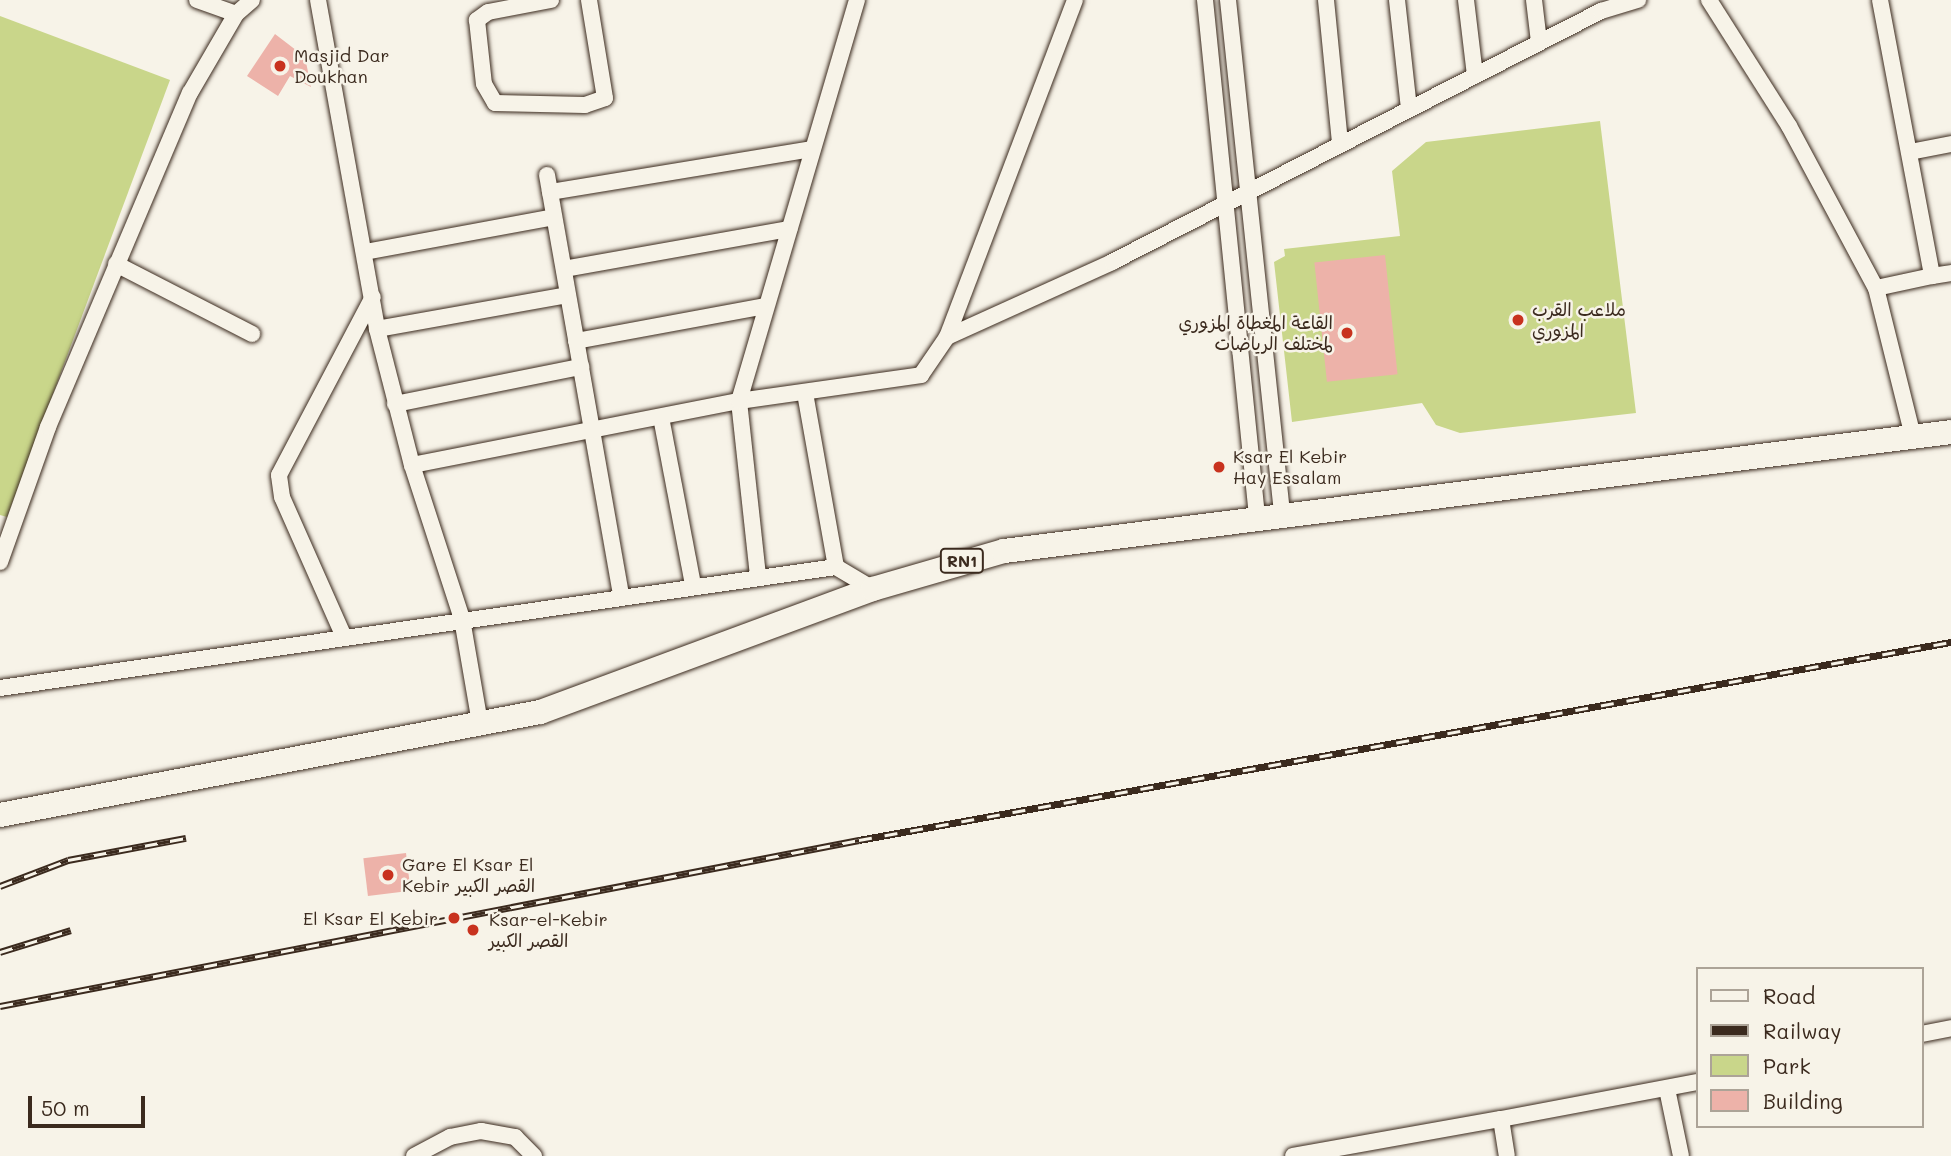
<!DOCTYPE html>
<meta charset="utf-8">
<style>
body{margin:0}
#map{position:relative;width:1951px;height:1156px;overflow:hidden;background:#f7f3e8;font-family:Mali,"Playpen Sans Arabic",sans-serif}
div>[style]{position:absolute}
.green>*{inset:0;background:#c9d68a}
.building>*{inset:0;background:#edb2a9;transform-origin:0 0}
.roads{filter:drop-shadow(0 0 2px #3b2a1e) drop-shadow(0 0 2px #3b2a1e)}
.minor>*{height:16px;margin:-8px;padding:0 8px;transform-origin:8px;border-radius:8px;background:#f7f3e8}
.primary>*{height:24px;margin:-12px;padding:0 12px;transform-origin:12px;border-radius:12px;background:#f7f3e8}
.rail>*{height:7px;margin-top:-3.5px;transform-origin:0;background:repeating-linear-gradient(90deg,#f7f3e8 0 13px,#3b2a1e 0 26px);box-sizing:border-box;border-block:2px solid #3b2a1e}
.dots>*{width:19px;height:19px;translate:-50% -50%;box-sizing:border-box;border:4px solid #f7f3e8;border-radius:50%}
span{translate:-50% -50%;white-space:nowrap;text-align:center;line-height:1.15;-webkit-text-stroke:5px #f7f3e8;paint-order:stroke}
.shield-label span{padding:2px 5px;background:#f7f3e8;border:2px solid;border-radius:5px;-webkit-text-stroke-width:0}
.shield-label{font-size:16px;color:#3b2a1e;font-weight:700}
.poi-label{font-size:18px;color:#3b2a1e}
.left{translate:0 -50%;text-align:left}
.right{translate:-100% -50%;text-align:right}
.legend{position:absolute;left:1696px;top:967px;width:228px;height:161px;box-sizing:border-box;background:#f7f3e8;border:2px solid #aca397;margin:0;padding:9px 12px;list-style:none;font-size:21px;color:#3b2a1e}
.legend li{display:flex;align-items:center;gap:14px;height:35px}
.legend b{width:35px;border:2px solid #aca397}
.scale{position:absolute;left:28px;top:1096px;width:117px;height:32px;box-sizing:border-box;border:4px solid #3b2a1e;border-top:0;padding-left:9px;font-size:21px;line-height:24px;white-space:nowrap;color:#3b2a1e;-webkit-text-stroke:5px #f7f3e8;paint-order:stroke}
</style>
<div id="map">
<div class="green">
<div style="clip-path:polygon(0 16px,170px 80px,7px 517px,0 515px)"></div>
<div style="clip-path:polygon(1600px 121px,1636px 413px,1460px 433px,1436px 425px,1422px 403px,1292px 422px,1274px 262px,1285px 256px,1284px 249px,1400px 236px,1392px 171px,1426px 142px)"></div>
</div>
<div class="building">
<div style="clip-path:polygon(275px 34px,305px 57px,311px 87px,290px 76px,278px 96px,247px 76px)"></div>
<div style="left:1385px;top:255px;width:120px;height:71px;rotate:84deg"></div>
<div style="left:406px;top:853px;width:38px;height:43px;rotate:83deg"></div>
</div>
<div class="roads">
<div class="minor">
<div style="left:197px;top:0;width:41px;rotate:19.7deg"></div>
<div style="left:318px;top:0;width:334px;rotate:79.8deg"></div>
<div style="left:377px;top:329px;width:140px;rotate:75.6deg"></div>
<div style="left:412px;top:465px;width:162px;rotate:72deg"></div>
<div style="left:462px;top:619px;width:106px;rotate:80.2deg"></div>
<div style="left:551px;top:0;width:64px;rotate:169.2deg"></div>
<div style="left:488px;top:12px;width:14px;rotate:144deg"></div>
<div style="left:477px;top:20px;width:64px;rotate:83.8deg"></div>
<div style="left:484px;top:84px;width:22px;rotate:60deg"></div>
<div style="left:495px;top:103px;width:90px;rotate:1.3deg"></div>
<div style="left:585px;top:105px;width:21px;rotate:-19deg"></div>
<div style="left:605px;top:98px;width:99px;rotate:-99.3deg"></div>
<div style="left:1205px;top:0;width:519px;rotate:84.25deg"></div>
<div style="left:1228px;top:0;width:516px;rotate:83.99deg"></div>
<div style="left:1326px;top:0;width:144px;rotate:84.4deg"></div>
<div style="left:1397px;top:0;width:109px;rotate:83.7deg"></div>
<div style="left:1466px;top:0;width:76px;rotate:83.2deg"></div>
<div style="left:1534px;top:0;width:42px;rotate:83.2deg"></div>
<div style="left:1709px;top:0;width:149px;rotate:57.6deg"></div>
<div style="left:1789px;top:126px;width:184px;rotate:61.8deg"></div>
<div style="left:1880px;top:0;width:281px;rotate:79.3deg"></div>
<div style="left:1932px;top:276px;width:57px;rotate:167.9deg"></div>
<div style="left:1876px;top:288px;width:153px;rotate:76deg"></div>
<div style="left:1910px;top:152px;width:42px;rotate:-11deg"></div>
<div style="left:547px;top:175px;width:427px;rotate:80deg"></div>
<div style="left:550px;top:192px;width:266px;rotate:-9.3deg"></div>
<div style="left:365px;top:252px;width:192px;rotate:-10.5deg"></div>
<div style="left:116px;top:264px;width:153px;rotate:27.2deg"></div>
<div style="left:564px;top:269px;width:229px;rotate:-10.1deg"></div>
<div style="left:1932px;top:276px;width:19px;rotate:-9deg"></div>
<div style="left:377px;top:329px;width:193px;rotate:-10.1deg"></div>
<div style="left:947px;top:337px;width:181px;rotate:-24.4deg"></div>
<div style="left:1112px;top:262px;width:550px;rotate:-27.17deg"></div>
<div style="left:1601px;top:11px;width:39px;rotate:-17deg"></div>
<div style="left:576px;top:341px;width:192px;rotate:-10.5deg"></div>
<div style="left:805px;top:393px;width:177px;rotate:79.9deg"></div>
<div style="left:836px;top:567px;width:43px;rotate:30.7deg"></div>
<div style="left:395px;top:404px;width:190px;rotate:-11.3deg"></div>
<div style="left:661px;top:417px;width:171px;rotate:79.2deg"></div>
<div style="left:412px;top:465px;width:333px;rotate:-11.1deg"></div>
<div style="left:739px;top:401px;width:184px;rotate:-8.1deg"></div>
<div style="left:921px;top:375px;width:46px;rotate:-55.6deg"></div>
<div style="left:947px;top:337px;width:360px;rotate:-69.2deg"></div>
<div style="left:0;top:562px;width:143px;rotate:-70.4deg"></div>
<div style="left:48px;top:427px;width:363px;rotate:-67deg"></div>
<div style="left:190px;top:93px;width:91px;rotate:-59.8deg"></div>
<div style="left:236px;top:14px;width:21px;rotate:-41deg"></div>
<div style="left:758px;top:576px;width:176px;rotate:-96.2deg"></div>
<div style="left:739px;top:401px;width:418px;rotate:-73.6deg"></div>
<div style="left:344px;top:637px;width:153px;rotate:-113.9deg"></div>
<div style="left:282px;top:497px;width:22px;rotate:-98deg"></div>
<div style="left:279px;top:475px;width:201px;rotate:-62.2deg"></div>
<div style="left:0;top:688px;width:845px;rotate:-8.24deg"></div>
<div style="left:1921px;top:1034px;width:31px;rotate:-11deg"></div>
<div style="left:1667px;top:1089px;width:68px;rotate:78.2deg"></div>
<div style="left:1501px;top:1119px;width:199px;rotate:-10.7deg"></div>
<div style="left:414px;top:1156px;width:41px;rotate:-27.8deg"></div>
<div style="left:450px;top:1137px;width:32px;rotate:-11deg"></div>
<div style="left:481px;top:1131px;width:35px;rotate:10deg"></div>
<div style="left:515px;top:1137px;width:27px;rotate:45deg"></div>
<div style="left:1293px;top:1156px;width:211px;rotate:-10.1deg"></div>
<div style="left:1501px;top:1119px;width:37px;rotate:81deg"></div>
</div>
<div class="primary">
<div style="left:0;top:815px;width:550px;rotate:-10.8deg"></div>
<div style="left:540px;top:712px;width:355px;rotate:-20.3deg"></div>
<div style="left:873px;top:589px;width:136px;rotate:-16.2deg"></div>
<div style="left:1004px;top:551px;width:954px;rotate:-7.16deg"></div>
</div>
</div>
<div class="rail">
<div style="left:0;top:886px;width:73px;rotate:-20.9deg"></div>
<div style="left:68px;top:860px;width:120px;rotate:-10.6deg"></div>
<div style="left:0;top:952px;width:74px;rotate:-17.2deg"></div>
<div style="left:0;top:1006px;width:875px;rotate:-10.94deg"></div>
<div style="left:859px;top:840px;width:1110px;rotate:-10.28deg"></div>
</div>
<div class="dots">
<div style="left:280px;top:66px;background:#c8321e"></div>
<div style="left:1518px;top:320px;background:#c8321e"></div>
<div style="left:1347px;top:333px;background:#c8321e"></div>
<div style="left:1219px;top:467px;background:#c8321e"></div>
<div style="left:388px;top:875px;background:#c8321e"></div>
<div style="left:454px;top:918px;background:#c8321e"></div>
<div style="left:473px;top:930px;background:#c8321e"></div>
</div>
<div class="shield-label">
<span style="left:962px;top:561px">RN1</span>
</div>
<div class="poi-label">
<span class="left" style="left:294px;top:66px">Masjid Dar<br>Doukhan</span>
<span class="left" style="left:1532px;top:320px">ملاعب القرب<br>المزوري</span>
<span class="right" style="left:1333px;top:333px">القاعة المغطاة المزوري<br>لمختلف الرياضات</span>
<span class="left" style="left:1233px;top:467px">Ksar El Kebir<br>Hay Essalam</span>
<span class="left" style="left:402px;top:875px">Gare El Ksar El<br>Kebir القصر الكبير</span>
<span class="right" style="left:438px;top:918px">El Ksar El Kebir</span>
<span class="left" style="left:489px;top:930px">Ksar-el-Kebir<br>القصر الكبير</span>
</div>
<ul class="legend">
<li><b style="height:9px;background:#f7f3e8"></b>Road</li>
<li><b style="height:9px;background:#3b2a1e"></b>Railway</li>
<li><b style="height:19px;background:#c9d68a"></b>Park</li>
<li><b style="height:19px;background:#edb2a9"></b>Building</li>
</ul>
<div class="scale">50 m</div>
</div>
